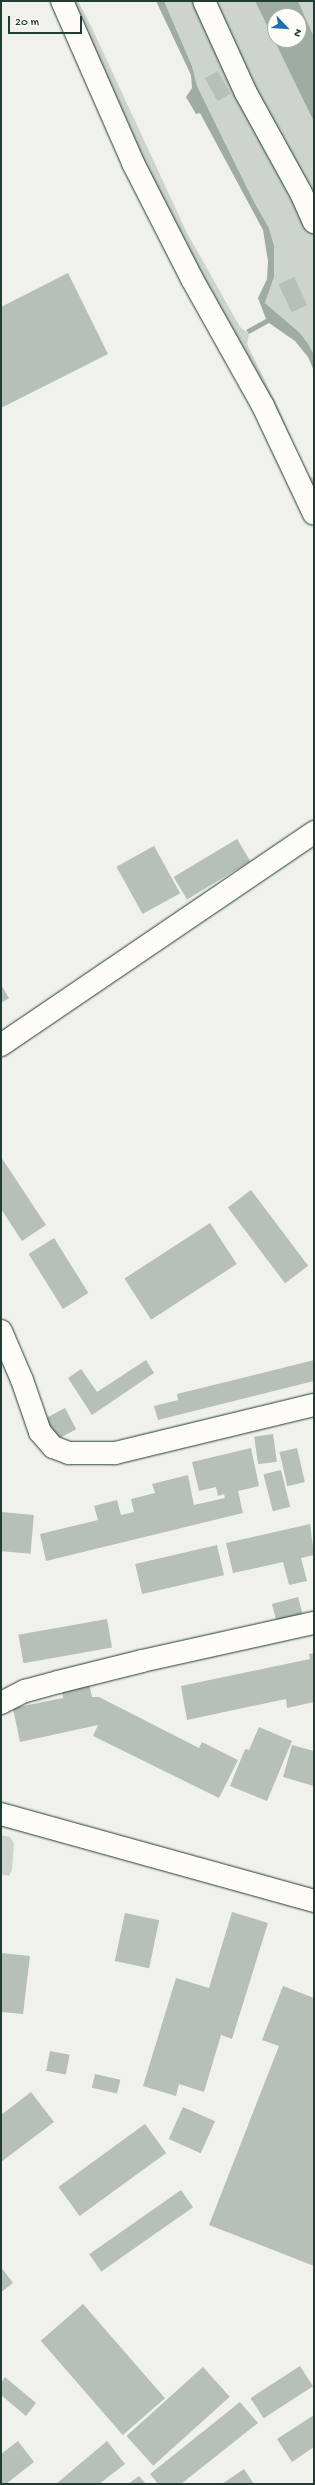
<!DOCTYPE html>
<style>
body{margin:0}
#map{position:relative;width:315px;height:2485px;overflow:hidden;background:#f0f1eb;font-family:"Gochi Hand",sans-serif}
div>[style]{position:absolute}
.green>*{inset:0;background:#cdd3cd}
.water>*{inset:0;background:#9faca4}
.building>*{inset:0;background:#b6bfb8;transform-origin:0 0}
.roads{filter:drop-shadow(0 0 1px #1f3d34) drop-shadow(0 0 1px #1f3d34)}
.minor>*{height:22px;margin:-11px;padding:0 11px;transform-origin:11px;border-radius:11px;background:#fdfcf7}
.tertiary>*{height:22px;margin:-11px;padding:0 11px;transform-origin:11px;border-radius:11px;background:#fdfcf7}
span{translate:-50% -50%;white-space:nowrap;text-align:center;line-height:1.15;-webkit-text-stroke:4px #fdfcf7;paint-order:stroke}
.frame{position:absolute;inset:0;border:2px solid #1f3d34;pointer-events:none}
.north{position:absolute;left:267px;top:8px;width:40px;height:40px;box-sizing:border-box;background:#fdfcf7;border:1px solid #a4b0a9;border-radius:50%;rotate:115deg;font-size:11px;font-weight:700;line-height:16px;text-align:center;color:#1f3d34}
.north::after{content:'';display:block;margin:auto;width:14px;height:18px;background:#1f6fb2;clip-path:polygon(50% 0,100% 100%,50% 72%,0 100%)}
.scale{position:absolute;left:8px;top:16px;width:74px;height:18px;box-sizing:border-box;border:2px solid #1f3d34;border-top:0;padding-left:5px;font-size:12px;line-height:14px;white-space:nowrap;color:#1f3d34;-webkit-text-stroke:3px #fdfcf7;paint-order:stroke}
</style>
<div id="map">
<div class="green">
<div style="clip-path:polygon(71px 1px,78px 1px,91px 26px,187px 233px,240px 327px,249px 334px,247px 344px,278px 407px,304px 469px,310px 477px,314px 478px,314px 499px,246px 352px,197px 267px,138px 150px)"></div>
<div style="clip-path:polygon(164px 1px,200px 1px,314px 231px,314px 355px,300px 333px,265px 303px,274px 277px,274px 246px,269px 228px,253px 200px,197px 86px,192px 66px)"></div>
<div style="clip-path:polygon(208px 1px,255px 1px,314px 122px,314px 217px)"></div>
<div style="clip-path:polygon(298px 1px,314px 1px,314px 37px)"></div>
<div style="clip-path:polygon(1px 1835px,10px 1837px,14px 1844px,12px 1870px,9px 1876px,1px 1874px)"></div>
</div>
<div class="water">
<div style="clip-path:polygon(156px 1px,164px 1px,192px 66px,197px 86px,253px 200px,269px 228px,274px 246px,274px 277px,265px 303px,300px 333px,308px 344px,314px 355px,314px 371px,308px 357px,295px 341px,269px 323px,249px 334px,246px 330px,266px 319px,258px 298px,267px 279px,268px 261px,263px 230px,200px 113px,196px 114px,186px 97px,192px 88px,191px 75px)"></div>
<div style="clip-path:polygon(evenodd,255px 1px,298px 1px,314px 37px,314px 122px,255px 1px,275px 16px,299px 16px,299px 40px,275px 40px,275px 16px)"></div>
</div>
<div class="building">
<div style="left:218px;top:71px;width:26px;height:15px;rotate:61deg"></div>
<div style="clip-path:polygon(68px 273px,108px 354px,1px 408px,1px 307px)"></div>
<div style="left:294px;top:277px;width:31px;height:17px;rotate:65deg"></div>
<div style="left:237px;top:839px;width:26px;height:74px;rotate:59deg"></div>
<div style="left:154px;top:846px;width:54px;height:43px;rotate:61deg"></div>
<div style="clip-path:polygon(1px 985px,9px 998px,1px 1003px)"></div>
<div style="clip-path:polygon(1px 1157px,46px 1225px,22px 1241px,1px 1209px)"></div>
<div style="left:251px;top:1190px;width:95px;height:29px;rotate:53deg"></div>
<div style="left:210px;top:1223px;width:49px;height:102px;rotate:57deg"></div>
<div style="left:54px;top:1238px;width:65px;height:30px;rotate:58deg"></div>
<div style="clip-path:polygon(146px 1360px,154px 1373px,92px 1415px,68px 1378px,81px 1369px,97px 1392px)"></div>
<div style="clip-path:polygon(314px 1360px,314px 1381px,158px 1420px,154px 1406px,178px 1400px,177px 1394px)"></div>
<div style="left:65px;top:1408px;width:24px;height:23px;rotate:62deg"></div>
<div style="left:273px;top:1434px;width:28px;height:19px;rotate:82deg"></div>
<div style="clip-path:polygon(251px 1448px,259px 1486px,238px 1491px,243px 1513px,46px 1561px,40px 1534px,98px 1520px,94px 1506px,117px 1500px,121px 1515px,134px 1512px,131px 1499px,155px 1493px,152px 1484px,188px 1475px,194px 1505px,225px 1498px,224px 1494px,218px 1496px,216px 1487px,199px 1491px,192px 1462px)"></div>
<div style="left:297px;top:1448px;width:35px;height:18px;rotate:77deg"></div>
<div style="left:281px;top:1470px;width:38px;height:18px;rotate:76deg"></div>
<div style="left:1px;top:1512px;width:33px;height:39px;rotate:5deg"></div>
<div style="clip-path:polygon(310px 1524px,314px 1555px,301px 1558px,307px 1581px,289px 1585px,283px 1562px,233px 1573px,226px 1543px)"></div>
<div style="left:217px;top:1545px;width:31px;height:84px;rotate:77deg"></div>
<div style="left:298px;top:1597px;width:20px;height:27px;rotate:75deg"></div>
<div style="left:107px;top:1619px;width:29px;height:90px;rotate:80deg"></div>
<div style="clip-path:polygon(314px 1653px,314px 1702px,287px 1708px,286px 1699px,187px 1720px,181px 1686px,310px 1659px,309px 1654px)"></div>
<div style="clip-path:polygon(89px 1684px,92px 1697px,99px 1697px,199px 1748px,202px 1742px,238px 1760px,219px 1798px,93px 1736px,98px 1725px,20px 1742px,13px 1708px,63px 1698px,62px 1691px)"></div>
<div style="clip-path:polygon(259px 1727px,292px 1741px,267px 1801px,230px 1786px,245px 1749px,249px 1750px)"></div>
<div style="clip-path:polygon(292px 1745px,314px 1751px,314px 1786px,283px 1777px)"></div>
<div style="clip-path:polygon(232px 1912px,268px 1923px,232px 2039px,221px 2035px,204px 2092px,179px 2084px,176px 2096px,143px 2086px,176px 1978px,209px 1988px)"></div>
<div style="left:125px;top:1913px;width:35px;height:49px;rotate:12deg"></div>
<div style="clip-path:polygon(1px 1953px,30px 1956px,23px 2014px,1px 2012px)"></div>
<div style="clip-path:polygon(283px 1986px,314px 1998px,314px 2266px,209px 2225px,279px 2046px,262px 2040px)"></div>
<div style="left:50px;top:2051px;width:20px;height:20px;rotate:11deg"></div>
<div style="left:95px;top:2074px;width:26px;height:14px;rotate:13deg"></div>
<div style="clip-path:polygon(31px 2092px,54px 2122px,1px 2162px,1px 2115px)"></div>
<div style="left:183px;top:2107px;width:35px;height:35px;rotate:24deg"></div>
<div style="left:145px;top:2124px;width:36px;height:107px;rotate:54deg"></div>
<div style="left:181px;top:2190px;width:21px;height:112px;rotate:55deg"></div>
<div style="clip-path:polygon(1px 2267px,13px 2283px,1px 2292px)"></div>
<div style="left:83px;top:2304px;width:125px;height:56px;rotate:49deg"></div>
<div style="left:300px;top:2366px;width:24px;height:59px;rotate:57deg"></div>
<div style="left:203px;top:2367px;width:40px;height:103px;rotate:48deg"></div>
<div style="clip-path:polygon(5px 2377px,36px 2403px,26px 2416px,1px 2395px,1px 2383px)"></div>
<div style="clip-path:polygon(240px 2402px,258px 2423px,181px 2484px,158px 2484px,150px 2474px)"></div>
<div style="clip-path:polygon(314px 2415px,314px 2447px,292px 2462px,277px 2439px)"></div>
<div style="clip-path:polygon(18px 2441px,34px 2462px,6px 2484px,1px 2484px,1px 2454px)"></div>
<div style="clip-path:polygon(107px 2441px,125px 2464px,99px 2484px,56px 2484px)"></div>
<div style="clip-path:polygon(244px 2469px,254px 2484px,222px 2484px)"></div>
<div style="clip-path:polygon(139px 2476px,146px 2484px,128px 2484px)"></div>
</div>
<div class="roads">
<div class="minor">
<div style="left:62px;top:1px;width:177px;rotate:66.3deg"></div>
<div style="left:133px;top:163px;width:130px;rotate:63deg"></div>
<div style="left:192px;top:279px;width:145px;rotate:60.8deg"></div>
<div style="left:263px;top:406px;width:119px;rotate:64.7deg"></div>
<div style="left:204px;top:1px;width:101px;rotate:65.5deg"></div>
<div style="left:246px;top:93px;width:114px;rotate:61.2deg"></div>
<div style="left:301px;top:193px;width:32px;rotate:66deg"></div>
<div style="left:1px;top:1045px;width:379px;rotate:-34.2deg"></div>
<div style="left:1px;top:1331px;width:53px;rotate:66.8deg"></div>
<div style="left:22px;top:1380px;width:55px;rotate:70.9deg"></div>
<div style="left:40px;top:1432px;width:20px;rotate:49deg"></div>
<div style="left:53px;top:1447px;width:17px;rotate:21deg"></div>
<div style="left:69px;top:1453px;width:46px"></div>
<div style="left:115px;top:1453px;width:205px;rotate:-13.6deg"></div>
<div style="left:1px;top:1703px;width:27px;rotate:-27deg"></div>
<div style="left:25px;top:1691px;width:34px;rotate:-15deg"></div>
<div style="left:58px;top:1682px;width:87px;rotate:-14deg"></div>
<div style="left:142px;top:1661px;width:176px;rotate:-12.5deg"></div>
</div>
<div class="tertiary">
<div style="left:1px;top:1814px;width:325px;rotate:15.5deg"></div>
</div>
</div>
<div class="frame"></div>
<div class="north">N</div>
<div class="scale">20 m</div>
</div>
